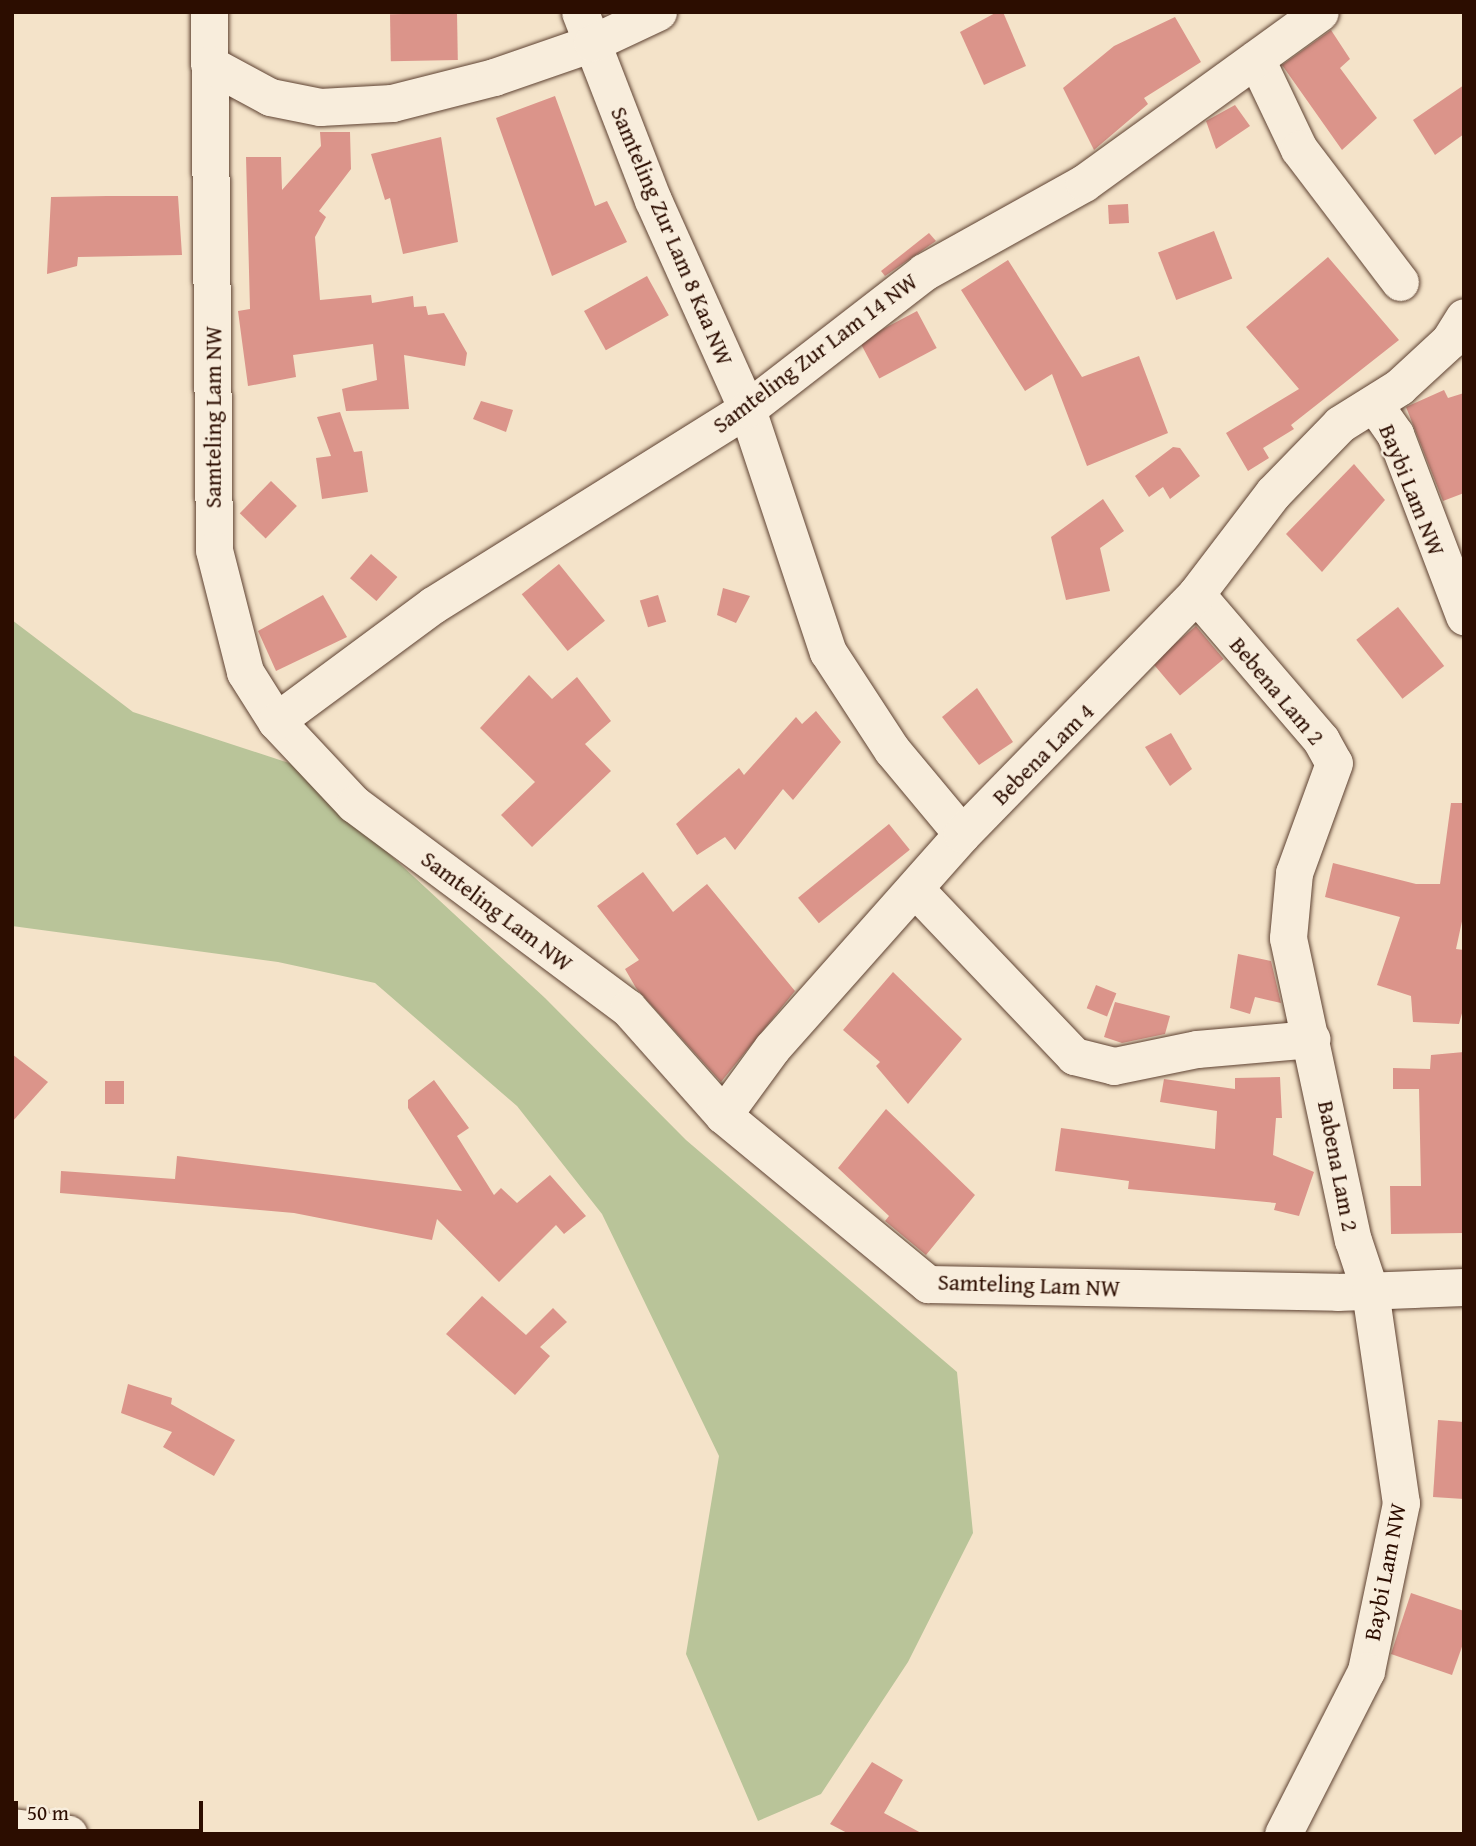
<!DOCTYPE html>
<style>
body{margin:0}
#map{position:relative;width:1476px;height:1846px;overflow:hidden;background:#f4e3c9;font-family:"Gentium Book Plus",serif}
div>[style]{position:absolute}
.green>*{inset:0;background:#b9c499}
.building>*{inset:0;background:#db948a;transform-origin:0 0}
.roads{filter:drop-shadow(0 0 2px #5e4232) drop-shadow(0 0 2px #5e4232)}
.minor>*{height:37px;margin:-18.5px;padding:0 18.5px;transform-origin:18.5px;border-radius:18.5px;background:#f8eddc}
span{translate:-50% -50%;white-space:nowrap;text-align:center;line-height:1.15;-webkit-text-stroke:5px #f8eddc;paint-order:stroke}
.street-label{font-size:23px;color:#2c0d00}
.frame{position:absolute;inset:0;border:14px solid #2c0d00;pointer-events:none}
.scale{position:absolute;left:14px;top:1801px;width:189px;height:32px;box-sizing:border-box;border:4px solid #2c0d00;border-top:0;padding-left:9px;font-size:21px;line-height:24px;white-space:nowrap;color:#2c0d00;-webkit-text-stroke:5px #f8eddc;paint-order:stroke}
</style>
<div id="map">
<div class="green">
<div style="clip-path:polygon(12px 620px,133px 712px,292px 764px,545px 998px,686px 1140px,957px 1372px,973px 1533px,908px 1662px,821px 1794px,758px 1821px,686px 1654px,719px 1456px,602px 1214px,517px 1106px,375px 983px,278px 962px,12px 926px)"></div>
</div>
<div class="building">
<div style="clip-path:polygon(997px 12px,1003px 12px,1026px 66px,984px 85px,960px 32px)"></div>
<div style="left:457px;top:13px;width:47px;height:67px;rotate:89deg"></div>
<div style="clip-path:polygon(1175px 17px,1201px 62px,1144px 98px,1148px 104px,1094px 150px,1063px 88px,1114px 46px)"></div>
<div style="clip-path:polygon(1331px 30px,1350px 59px,1340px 68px,1377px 118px,1342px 150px,1282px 65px)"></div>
<div style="clip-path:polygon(1464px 85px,1464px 134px,1435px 155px,1413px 120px)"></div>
<div style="clip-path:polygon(555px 96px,595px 206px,607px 201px,627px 242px,552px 276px,496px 118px)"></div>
<div style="clip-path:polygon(1235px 105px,1250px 126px,1216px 149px,1206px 121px)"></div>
<div style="clip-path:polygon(320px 132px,350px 132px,351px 169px,319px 211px,326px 217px,315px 237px,320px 300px,371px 295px,372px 303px,413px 296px,414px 307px,426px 306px,428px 315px,444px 313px,467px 353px,465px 366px,404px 355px,409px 409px,346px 411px,342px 389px,377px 380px,373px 344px,293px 355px,296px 377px,248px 386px,238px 311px,250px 309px,246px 157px,281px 157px,282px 190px,321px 146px)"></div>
<div style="clip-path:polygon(441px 137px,458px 242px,403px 254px,390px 198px,385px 200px,371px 154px)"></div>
<div style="clip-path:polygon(107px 196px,178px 196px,182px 255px,78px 257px,77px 266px,47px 274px,51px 197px)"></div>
<div style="left:1128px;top:204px;width:19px;height:20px;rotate:87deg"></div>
<div style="left:1214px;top:231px;width:51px;height:60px;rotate:69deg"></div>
<div style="clip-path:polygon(929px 233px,936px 241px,885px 276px,881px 271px)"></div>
<div style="clip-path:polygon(1328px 257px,1399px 340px,1291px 425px,1294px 429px,1263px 448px,1269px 458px,1248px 471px,1226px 433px,1299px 389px,1246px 327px)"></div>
<div style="clip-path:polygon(1008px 260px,1082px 377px,1139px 356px,1168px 433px,1087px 466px,1052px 374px,1025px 391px,961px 290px)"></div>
<div style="left:647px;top:276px;width:45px;height:72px;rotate:61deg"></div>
<div style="left:917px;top:311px;width:42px;height:65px;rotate:62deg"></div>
<div style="clip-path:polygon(1444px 390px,1448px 398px,1464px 393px,1464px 493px,1443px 501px,1406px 407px)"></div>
<div style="clip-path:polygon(481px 401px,513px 410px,506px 432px,473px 419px)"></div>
<div style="clip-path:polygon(340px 412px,354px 452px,362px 451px,368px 492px,322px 499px,316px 458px,331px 456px,317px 417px)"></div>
<div style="clip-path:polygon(1173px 447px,1180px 448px,1200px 476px,1170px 499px,1163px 487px,1149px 497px,1135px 476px)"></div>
<div style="clip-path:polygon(1354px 464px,1385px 500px,1322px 572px,1286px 534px)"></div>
<div style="left:271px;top:481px;width:36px;height:45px;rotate:44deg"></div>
<div style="clip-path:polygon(1103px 499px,1124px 531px,1100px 548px,1110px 591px,1066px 600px,1051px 537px)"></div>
<div style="left:371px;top:554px;width:35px;height:32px;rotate:41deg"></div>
<div style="left:559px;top:564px;width:73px;height:48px;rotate:51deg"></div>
<div style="clip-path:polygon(723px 588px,750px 596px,736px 623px,717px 615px)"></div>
<div style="clip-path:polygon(323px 595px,347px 637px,276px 671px,258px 631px)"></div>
<div style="left:658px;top:595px;width:28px;height:19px;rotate:73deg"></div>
<div style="left:1398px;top:607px;width:75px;height:53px;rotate:52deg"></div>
<div style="left:1196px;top:626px;width:43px;height:57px;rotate:50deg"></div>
<div style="clip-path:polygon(529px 675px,552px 699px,577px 677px,611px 721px,585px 744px,611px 771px,532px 847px,501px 815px,535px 782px,480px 728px)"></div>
<div style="clip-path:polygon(977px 688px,1013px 742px,979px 765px,942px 717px)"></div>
<div style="clip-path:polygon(816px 711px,841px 742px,793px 800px,783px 789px,735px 850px,725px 837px,697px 855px,676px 824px,739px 768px,744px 775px,796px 717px,802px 724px)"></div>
<div style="clip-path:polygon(1171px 733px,1192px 769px,1170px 786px,1145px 747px)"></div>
<div style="clip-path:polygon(1451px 803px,1464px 803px,1464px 912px,1456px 949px,1464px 950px,1464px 1006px,1459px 1024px,1413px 1022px,1411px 996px,1377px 985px,1400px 917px,1325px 897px,1333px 863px,1416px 884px,1440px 884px)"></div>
<div style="left:889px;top:824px;width:33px;height:117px;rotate:51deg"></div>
<div style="clip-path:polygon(643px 872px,673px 912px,707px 884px,795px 991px,721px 1082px,636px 988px,625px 969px,639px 960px,597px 906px)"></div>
<div style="clip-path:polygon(1238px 954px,1271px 961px,1281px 1003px,1255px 997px,1250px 1014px,1230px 1008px)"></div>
<div style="clip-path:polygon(893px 972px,962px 1039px,908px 1104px,876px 1066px,880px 1062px,843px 1030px)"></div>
<div style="left:1096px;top:985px;width:22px;height:25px;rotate:22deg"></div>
<div style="clip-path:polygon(1115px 1002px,1170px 1016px,1165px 1034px,1122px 1043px,1104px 1037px)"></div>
<div style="clip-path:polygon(1464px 1052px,1464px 1233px,1391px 1234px,1390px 1186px,1421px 1186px,1419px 1089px,1393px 1089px,1393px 1068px,1430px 1069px,1431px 1055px)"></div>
<div style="clip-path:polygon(12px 1054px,48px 1082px,12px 1122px)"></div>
<div style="clip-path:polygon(1280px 1077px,1282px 1118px,1276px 1118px,1273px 1155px,1314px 1172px,1299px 1216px,1274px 1210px,1276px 1203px,1128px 1189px,1129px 1181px,1055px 1171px,1061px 1128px,1215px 1149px,1217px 1111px,1160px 1102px,1164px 1079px,1235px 1089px,1235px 1078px)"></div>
<div style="clip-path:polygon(434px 1080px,469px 1128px,457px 1136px,494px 1195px,501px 1188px,517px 1203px,550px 1175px,586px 1216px,564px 1234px,556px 1225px,499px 1282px,437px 1219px,432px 1240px,294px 1213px,60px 1193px,61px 1171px,175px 1179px,177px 1156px,462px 1191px,408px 1108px,408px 1100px)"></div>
<div style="left:105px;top:1081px;width:19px;height:23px"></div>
<div style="clip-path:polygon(886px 1109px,975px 1195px,926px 1255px,885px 1221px,889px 1216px,838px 1168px)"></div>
<div style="clip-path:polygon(482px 1296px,526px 1335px,553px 1308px,567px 1322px,540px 1347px,550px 1356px,515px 1395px,446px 1334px)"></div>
<div style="clip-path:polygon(128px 1384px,172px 1398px,171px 1404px,235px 1440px,214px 1476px,163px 1447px,172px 1432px,121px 1413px)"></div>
<div style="clip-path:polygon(1438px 1420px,1464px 1422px,1464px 1499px,1433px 1497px)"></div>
<div style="clip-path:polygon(1411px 1593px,1464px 1611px,1464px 1641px,1452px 1675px,1391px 1654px)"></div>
<div style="clip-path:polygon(872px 1762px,903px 1780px,884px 1813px,923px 1834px,849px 1834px,830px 1824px)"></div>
</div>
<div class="roads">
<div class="minor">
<div style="left:209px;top:12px;width:538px;rotate:89.47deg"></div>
<div style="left:214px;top:550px;width:126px;rotate:75.7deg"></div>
<div style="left:245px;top:672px;width:58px;rotate:57.7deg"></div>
<div style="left:276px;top:721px;width:114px;rotate:46.8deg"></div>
<div style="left:354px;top:804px;width:342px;rotate:36.7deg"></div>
<div style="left:628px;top:1008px;width:143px;rotate:48.4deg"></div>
<div style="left:723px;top:1115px;width:266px;rotate:39.5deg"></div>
<div style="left:928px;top:1284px;width:409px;rotate:1.1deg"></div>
<div style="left:1337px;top:1292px;width:127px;rotate:-2.3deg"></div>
<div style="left:580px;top:12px;width:202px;rotate:68.8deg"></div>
<div style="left:653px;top:200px;width:229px;rotate:65.8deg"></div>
<div style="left:747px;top:409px;width:256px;rotate:71.6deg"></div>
<div style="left:828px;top:652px;width:117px;rotate:56.9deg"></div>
<div style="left:892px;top:750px;width:109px;rotate:50.2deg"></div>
<div style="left:1256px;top:59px;width:100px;rotate:64.5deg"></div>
<div style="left:1299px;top:149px;width:167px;rotate:52.8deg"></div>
<div style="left:209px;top:64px;width:69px;rotate:28.4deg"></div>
<div style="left:270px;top:97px;width:51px;rotate:11.3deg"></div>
<div style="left:320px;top:107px;width:72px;rotate:-3.2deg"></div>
<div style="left:392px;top:103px;width:105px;rotate:-14.3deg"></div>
<div style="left:494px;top:77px;width:104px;rotate:-19.1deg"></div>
<div style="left:592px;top:43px;width:73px;rotate:-25.2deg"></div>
<div style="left:1374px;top:404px;width:37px;rotate:55deg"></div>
<div style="left:1395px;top:434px;width:195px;rotate:69.2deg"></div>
<div style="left:1196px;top:594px;width:192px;rotate:49.4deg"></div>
<div style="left:1321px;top:740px;width:26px;rotate:61deg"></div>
<div style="left:1334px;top:763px;width:117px;rotate:110deg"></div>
<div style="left:1294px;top:873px;width:65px;rotate:95.3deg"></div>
<div style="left:1288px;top:938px;width:309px;rotate:77.9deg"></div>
<div style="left:1353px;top:1240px;width:54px;rotate:71.6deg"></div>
<div style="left:1370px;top:1291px;width:214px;rotate:81.7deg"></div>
<div style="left:1401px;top:1503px;width:172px;rotate:101.8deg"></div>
<div style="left:1366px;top:1671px;width:183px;rotate:117deg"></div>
<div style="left:276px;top:721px;width:195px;rotate:-36.5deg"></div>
<div style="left:433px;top:605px;width:370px;rotate:-32deg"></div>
<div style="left:747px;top:409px;width:224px;rotate:-37.7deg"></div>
<div style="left:924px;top:272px;width:183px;rotate:-29.1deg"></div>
<div style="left:1084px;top:183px;width:291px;rotate:-35.9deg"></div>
<div style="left:917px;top:891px;width:228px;rotate:46.4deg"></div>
<div style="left:1074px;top:1056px;width:41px;rotate:14deg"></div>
<div style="left:1114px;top:1066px;width:85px;rotate:-11.6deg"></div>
<div style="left:1197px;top:1049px;width:115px;rotate:-5deg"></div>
<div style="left:723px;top:1115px;width:83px;rotate:-53.8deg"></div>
<div style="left:772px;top:1048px;width:286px;rotate:-48.4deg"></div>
<div style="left:962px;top:834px;width:335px;rotate:-45.7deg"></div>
<div style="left:1196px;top:594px;width:127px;rotate:-52.7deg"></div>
<div style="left:1273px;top:493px;width:96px;rotate:-45.8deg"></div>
<div style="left:1340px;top:424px;width:70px;rotate:-32.1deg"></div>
<div style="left:1399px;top:387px;width:68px;rotate:-42.6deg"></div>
<div style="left:1449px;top:341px;width:28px;rotate:-58deg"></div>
<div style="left:12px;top:1827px;width:57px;rotate:7deg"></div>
</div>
</div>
<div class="street-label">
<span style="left:672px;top:236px;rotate:67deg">Samteling Zur Lam 8 Kaa NW</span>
<span style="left:815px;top:353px;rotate:-37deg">Samteling Zur Lam 14 NW</span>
<span style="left:213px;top:417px;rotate:-90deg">Samteling Lam NW</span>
<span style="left:1412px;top:490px;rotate:68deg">Baybi Lam NW</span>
<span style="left:1277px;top:691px;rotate:50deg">Bebena Lam 2</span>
<span style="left:1043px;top:754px;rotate:-45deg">Bebena Lam 4</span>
<span style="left:497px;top:911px;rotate:37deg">Samteling Lam NW</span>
<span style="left:1338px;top:1166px;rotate:79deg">Babena Lam 2</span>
<span style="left:1029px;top:1285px;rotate:2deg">Samteling Lam NW</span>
<span style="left:1385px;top:1572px;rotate:-79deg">Baybi Lam NW</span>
</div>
<div class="frame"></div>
<div class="scale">50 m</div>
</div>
